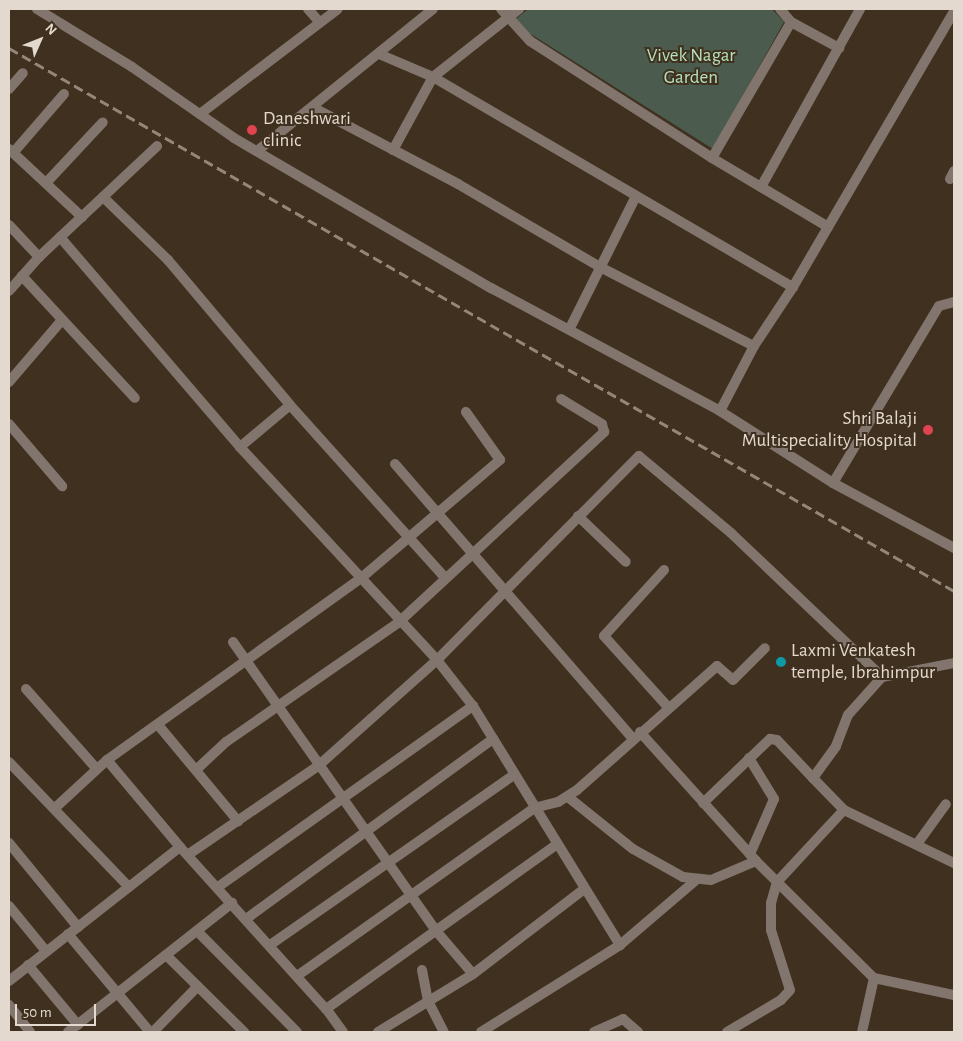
<!DOCTYPE html>
<style>
body{margin:0}
#map{position:relative;width:963px;height:1041px;overflow:hidden;background:#40301f;font-family:"Alegreya Sans",sans-serif}
div>[style]{position:absolute}
.green>*{inset:0;background:#4b5b4d}
.minor>*{height:10px;margin:-5px;padding:0 5px;transform-origin:5px;border-radius:5px;background:#81756d}
.tertiary>*{height:10px;margin:-5px;padding:0 5px;transform-origin:5px;border-radius:5px;background:#81756d}
.rail>*{height:3px;margin-top:-1.5px;transform-origin:0;background:repeating-linear-gradient(90deg,#94877a 0 10px,transparent 0 15px)}
.dots>*{width:14px;height:14px;translate:-50% -50%;box-sizing:border-box;border:2px solid #40301f;border-radius:50%}
span{translate:-50% -50%;white-space:nowrap;text-align:center;line-height:1.15;-webkit-text-stroke:4px #40301f;paint-order:stroke}
.park-label{font-size:19px;color:#b3e2ba}
.poi-label{font-size:19px;color:#e3d9ce}
.left{translate:0 -50%;text-align:left}
.right{translate:-100% -50%;text-align:right}
.frame{position:absolute;inset:0;border:10px solid #e3d9ce;pointer-events:none}
.north{position:absolute;left:15px;top:15px;width:50px;height:50px;-webkit-text-stroke:4px #40301f;paint-order:stroke;rotate:46deg;font-size:14px;font-weight:700;line-height:20px;text-align:center;color:#e3d9ce}
.north::after{content:'';display:block;margin:auto;width:18px;height:22px;background:#e3d9ce;clip-path:polygon(50% 0,100% 100%,50% 72%,0 100%)}
.scale{position:absolute;left:15px;top:1004px;width:81px;height:22px;box-sizing:border-box;border:2px solid #e3d9ce;border-top:0;padding-left:6px;font-size:15px;line-height:18px;white-space:nowrap;color:#e3d9ce;-webkit-text-stroke:4px #40301f;paint-order:stroke}
</style>
<div id="map">
<div class="green">
<div style="clip-path:polygon(528px 9px,772px 9px,784px 22px,713px 149px,529px 33px,516px 19px)"></div>
</div>
<div class="minor">
<div style="left:308px;top:9px;width:18px;rotate:49deg"></div>
<div style="left:501px;top:9px;width:43px;rotate:47.8deg"></div>
<div style="left:530px;top:41px;width:216px;rotate:32.7deg"></div>
<div style="left:712px;top:158px;width:157px;rotate:-59.8deg"></div>
<div style="left:791px;top:22px;width:17px;rotate:-130deg"></div>
<div style="left:791px;top:22px;width:55px;rotate:28.4deg"></div>
<div style="left:379px;top:54px;width:59px;rotate:23.1deg"></div>
<div style="left:433px;top:77px;width:417px;rotate:30.3deg"></div>
<div style="left:793px;top:287px;width:71px;rotate:123.5deg"></div>
<div style="left:754px;top:346px;width:73px;rotate:117.6deg"></div>
<div style="left:9px;top:89px;width:21px;rotate:-49deg"></div>
<div style="left:314px;top:108px;width:163px;rotate:27.8deg"></div>
<div style="left:458px;top:184px;width:164px;rotate:30.3deg"></div>
<div style="left:600px;top:267px;width:173px;rotate:27.2deg"></div>
<div style="left:200px;top:114px;width:173px;rotate:-37.3deg"></div>
<div style="left:9px;top:149px;width:100px;rotate:43deg"></div>
<div style="left:393px;top:150px;width:83px;rotate:-61.3deg"></div>
<div style="left:433px;top:77px;width:110px;rotate:-38.3deg"></div>
<div style="left:257px;top:151px;width:226px;rotate:-38.9deg"></div>
<div style="left:13px;top:153px;width:78px;rotate:-49.2deg"></div>
<div style="left:712px;top:158px;width:135px;rotate:30.7deg"></div>
<div style="left:950px;top:179px;width:9px;rotate:-63deg"></div>
<div style="left:46px;top:183px;width:83px;rotate:-46.9deg"></div>
<div style="left:761px;top:187px;width:204px;rotate:-60.9deg"></div>
<div style="left:103px;top:197px;width:91px;rotate:44.1deg"></div>
<div style="left:168px;top:260px;width:189px;rotate:49.9deg"></div>
<div style="left:290px;top:405px;width:232px;rotate:48.1deg"></div>
<div style="left:60px;top:237px;width:277px;rotate:49.4deg"></div>
<div style="left:240px;top:447px;width:290px;rotate:47.2deg"></div>
<div style="left:437px;top:660px;width:58px;rotate:52deg"></div>
<div style="left:473px;top:706px;width:281px;rotate:58.4deg"></div>
<div style="left:620px;top:945px;width:100px;rotate:-40.5deg"></div>
<div style="left:39px;top:257px;width:162px;rotate:-43.2deg"></div>
<div style="left:22px;top:276px;width:166px;rotate:47.2deg"></div>
<div style="left:793px;top:287px;width:319px;rotate:-59.7deg"></div>
<div style="left:570px;top:328px;width:145px;rotate:-63.4deg"></div>
<div style="left:9px;top:382px;width:82px;rotate:-49.5deg"></div>
<div style="left:9px;top:424px;width:82px;rotate:49.5deg"></div>
<div style="left:240px;top:447px;width:65px;rotate:-40deg"></div>
<div style="left:395px;top:464px;width:364px;rotate:49.1deg"></div>
<div style="left:833px;top:483px;width:206px;rotate:-59.1deg"></div>
<div style="left:939px;top:306px;width:16px;rotate:-15deg"></div>
<div style="left:578px;top:516px;width:66px;rotate:43.8deg"></div>
<div style="left:664px;top:570px;width:89px;rotate:132.3deg"></div>
<div style="left:604px;top:636px;width:96px;rotate:48deg"></div>
<div style="left:233px;top:642px;width:355px;rotate:54.9deg"></div>
<div style="left:437px;top:932px;width:55px;rotate:49.4deg"></div>
<div style="left:26px;top:689px;width:106px;rotate:48.5deg"></div>
<div style="left:159px;top:726px;width:124px;rotate:50.3deg"></div>
<div style="left:640px;top:732px;width:173px;rotate:48deg"></div>
<div style="left:756px;top:861px;width:166px;rotate:44.8deg"></div>
<div style="left:874px;top:978px;width:82px;rotate:12deg"></div>
<div style="left:749px;top:758px;width:48px;rotate:58.6deg"></div>
<div style="left:774px;top:799px;width:60px;rotate:113.6deg"></div>
<div style="left:107px;top:760px;width:311px;rotate:-35.6deg"></div>
<div style="left:360px;top:579px;width:184px;rotate:-40.4deg"></div>
<div style="left:500px;top:460px;width:59px;rotate:-125.3deg"></div>
<div style="left:9px;top:762px;width:173px;rotate:46.2deg"></div>
<div style="left:198px;top:768px;width:38px;rotate:-43deg"></div>
<div style="left:226px;top:742px;width:211px;rotate:-34.7deg"></div>
<div style="left:399px;top:622px;width:280px;rotate:-42.8deg"></div>
<div style="left:604px;top:432px;width:8px;rotate:-104deg"></div>
<div style="left:602px;top:424px;width:48px;rotate:-148.6deg"></div>
<div style="left:568px;top:797px;width:83px;rotate:38.7deg"></div>
<div style="left:633px;top:849px;width:57px;rotate:29.2deg"></div>
<div style="left:683px;top:877px;width:28px;rotate:6deg"></div>
<div style="left:711px;top:880px;width:49px;rotate:-22.9deg"></div>
<div style="left:703px;top:803px;width:93px;rotate:-43.7deg"></div>
<div style="left:770px;top:739px;width:7px;rotate:8deg"></div>
<div style="left:777px;top:740px;width:52px;rotate:46.5deg"></div>
<div style="left:55px;top:808px;width:71px;rotate:-42.7deg"></div>
<div style="left:107px;top:760px;width:114px;rotate:50deg"></div>
<div style="left:844px;top:810px;width:122px;rotate:25.7deg"></div>
<div style="left:9px;top:843px;width:109px;rotate:50.6deg"></div>
<div style="left:917px;top:844px;width:49px;rotate:-54.1deg"></div>
<div style="left:189px;top:854px;width:156px;rotate:-34.3deg"></div>
<div style="left:318px;top:766px;width:159px;rotate:-41.7deg"></div>
<div style="left:437px;top:660px;width:287px;rotate:-45.3deg"></div>
<div style="left:639px;top:456px;width:120px;rotate:39.9deg"></div>
<div style="left:731px;top:533px;width:209px;rotate:43.6deg"></div>
<div style="left:218px;top:887px;width:313px;rotate:-35.4deg"></div>
<div style="left:9px;top:906px;width:58px;rotate:50.6deg"></div>
<div style="left:246px;top:919px;width:306px;rotate:-36.1deg"></div>
<div style="left:197px;top:931px;width:142px;rotate:45.3deg"></div>
<div style="left:68px;top:934px;width:128px;rotate:50.1deg"></div>
<div style="left:270px;top:945px;width:297px;rotate:-34.9deg"></div>
<div style="left:166px;top:955px;width:110px;rotate:44.6deg"></div>
<div style="left:28px;top:965px;width:78px;rotate:50.2deg"></div>
<div style="left:422px;top:970px;width:32px;rotate:79deg"></div>
<div style="left:428px;top:1001px;width:35px;rotate:63deg"></div>
<div style="left:297px;top:976px;width:291px;rotate:-35.3deg"></div>
<div style="left:534px;top:808px;width:25px;rotate:-14deg"></div>
<div style="left:558px;top:802px;width:22px;rotate:-32deg"></div>
<div style="left:577px;top:790px;width:187px;rotate:-41.5deg"></div>
<div style="left:717px;top:666px;width:21px;rotate:41deg"></div>
<div style="left:733px;top:680px;width:45px;rotate:-45deg"></div>
<div style="left:9px;top:981px;width:217px;rotate:-38.1deg"></div>
<div style="left:180px;top:847px;width:218px;rotate:48deg"></div>
<div style="left:9px;top:1005px;width:34px;rotate:52deg"></div>
<div style="left:68px;top:1032px;width:209px;rotate:-38.2deg"></div>
<div style="left:153px;top:1032px;width:64px;rotate:-45.6deg"></div>
<div style="left:343px;top:1032px;width:29px;rotate:-126deg"></div>
<div style="left:326px;top:1009px;width:282px;rotate:-35.5deg"></div>
<div style="left:378px;top:1032px;width:111px;rotate:-31.4deg"></div>
<div style="left:473px;top:974px;width:140px;rotate:-37.4deg"></div>
<div style="left:481px;top:1032px;width:164px;rotate:-32deg"></div>
<div style="left:594px;top:1032px;width:32px;rotate:-24deg"></div>
<div style="left:623px;top:1019px;width:20px;rotate:41deg"></div>
<div style="left:727px;top:1032px;width:63px;rotate:-30.7deg"></div>
<div style="left:781px;top:1000px;width:13px;rotate:-48deg"></div>
<div style="left:790px;top:990px;width:63px;rotate:-107.6deg"></div>
<div style="left:771px;top:930px;width:27px;rotate:-90deg"></div>
<div style="left:771px;top:903px;width:22px;rotate:-74deg"></div>
<div style="left:777px;top:882px;width:98px;rotate:-47.1deg"></div>
<div style="left:844px;top:810px;width:45px;rotate:-134.1deg"></div>
<div style="left:813px;top:778px;width:39px;rotate:-54deg"></div>
<div style="left:836px;top:746px;width:33px;rotate:-69deg"></div>
<div style="left:848px;top:715px;width:51px;rotate:-48.2deg"></div>
<div style="left:882px;top:677px;width:73px;rotate:-11deg"></div>
<div style="left:862px;top:1032px;width:55px;rotate:-77.5deg"></div>
</div>
<div class="tertiary">
<div style="left:37px;top:9px;width:111px;rotate:31.4deg"></div>
<div style="left:132px;top:67px;width:124px;rotate:34.8deg"></div>
<div style="left:234px;top:138px;width:298px;rotate:30.3deg"></div>
<div style="left:491px;top:288px;width:260px;rotate:28.2deg"></div>
<div style="left:720px;top:411px;width:134px;rotate:32.5deg"></div>
<div style="left:833px;top:483px;width:137px;rotate:28.2deg"></div>
<div style="left:9px;top:225px;width:44px;rotate:46.8deg"></div>
<div style="left:39px;top:257px;width:45px;rotate:131.4deg"></div>
</div>
<div class="rail">
<div style="left:9px;top:48px;width:1090px;rotate:29.88deg"></div>
</div>
<div class="dots">
<div style="left:252px;top:130px;background:#e0444e"></div>
<div style="left:928px;top:430px;background:#e0444e"></div>
<div style="left:781px;top:662px;background:#0f9aa8"></div>
</div>
<div class="park-label">
<span style="left:691px;top:67px">Vivek Nagar<br>Garden</span>
</div>
<div class="poi-label">
<span class="left" style="left:263px;top:130px">Daneshwari<br>clinic</span>
<span class="right" style="left:917px;top:430px">Shri Balaji<br>Multispeciality Hospital</span>
<span class="left" style="left:791px;top:662px">Laxmi Venkatesh<br>temple, Ibrahimpur</span>
</div>
<div class="frame"></div>
<div class="north">N</div>
<div class="scale">50 m</div>
</div>
